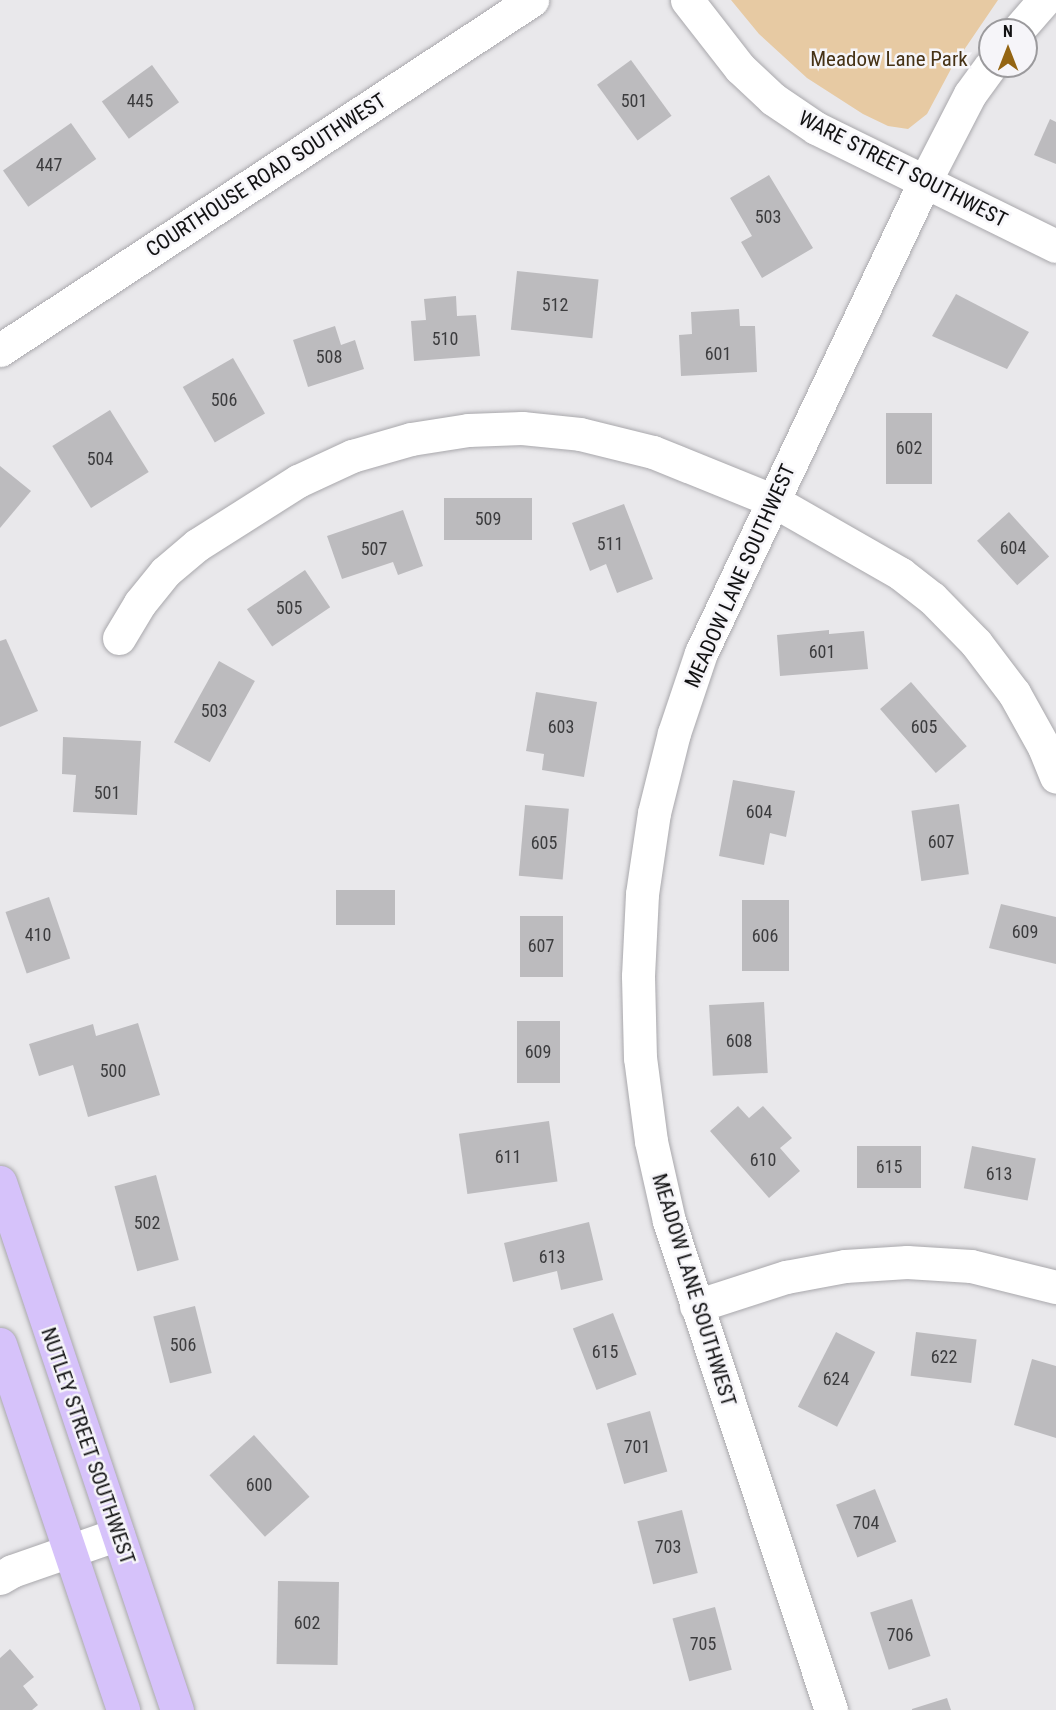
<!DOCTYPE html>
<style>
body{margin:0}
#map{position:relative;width:1056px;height:1710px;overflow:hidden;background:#e9e8eb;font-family:"Roboto Condensed",sans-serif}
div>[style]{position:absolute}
.green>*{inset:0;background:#e7caa3}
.building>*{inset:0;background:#bcbbbe;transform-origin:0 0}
.roads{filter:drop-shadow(0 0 2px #a9a8ac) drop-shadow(0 0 2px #a9a8ac)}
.minor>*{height:33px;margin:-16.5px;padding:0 16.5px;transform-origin:16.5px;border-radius:16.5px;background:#fff}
.major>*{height:33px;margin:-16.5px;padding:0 16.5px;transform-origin:16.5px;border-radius:16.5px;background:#d6c2fa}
span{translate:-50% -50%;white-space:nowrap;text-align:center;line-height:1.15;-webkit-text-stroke:5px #f6f5f9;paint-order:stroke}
.number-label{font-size:18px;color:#3c3c3e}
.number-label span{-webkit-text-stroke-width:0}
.park-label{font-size:21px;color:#463215}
.street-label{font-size:21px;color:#121213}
.north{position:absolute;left:978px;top:18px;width:60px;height:60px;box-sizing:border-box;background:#f6f5f9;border:2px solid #9b9a9d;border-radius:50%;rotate:0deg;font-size:16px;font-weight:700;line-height:24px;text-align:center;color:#121213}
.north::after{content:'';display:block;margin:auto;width:21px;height:27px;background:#946513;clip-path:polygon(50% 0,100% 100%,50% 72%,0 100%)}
</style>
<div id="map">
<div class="green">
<div style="clip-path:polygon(731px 0,998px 0,951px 69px,927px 114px,908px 129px,888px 126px,863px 114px,807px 78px,759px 34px)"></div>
</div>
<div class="building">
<div style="left:631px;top:60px;width:69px;height:42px;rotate:54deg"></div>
<div style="left:152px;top:65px;width:46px;height:62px;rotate:54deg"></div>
<div style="clip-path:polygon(1050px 119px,1056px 122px,1056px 164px,1034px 155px)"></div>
<div style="left:71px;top:123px;width:44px;height:83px;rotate:55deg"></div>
<div style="clip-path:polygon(769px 175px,813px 248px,762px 278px,741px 242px,752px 236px,730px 198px)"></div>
<div style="left:517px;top:271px;width:82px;height:59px;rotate:6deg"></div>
<div style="clip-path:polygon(956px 294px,1029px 332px,1007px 369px,932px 336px)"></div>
<div style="clip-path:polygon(456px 296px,457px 316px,476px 315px,480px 356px,414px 361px,411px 321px,426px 320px,424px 299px)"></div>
<div style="clip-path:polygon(739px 309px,740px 326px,755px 326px,757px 372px,681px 376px,679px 335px,692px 334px,691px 312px)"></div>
<div style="clip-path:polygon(335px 326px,341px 345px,355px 340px,364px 369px,308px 387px,293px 340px)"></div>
<div style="left:233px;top:358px;width:64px;height:58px;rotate:60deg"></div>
<div style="left:110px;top:410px;width:73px;height:68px;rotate:58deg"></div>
<div style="left:886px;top:413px;width:46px;height:71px"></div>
<div style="clip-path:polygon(0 466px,31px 491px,0 528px)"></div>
<div style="left:444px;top:498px;width:88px;height:42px"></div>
<div style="clip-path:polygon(624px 504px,653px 579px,617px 593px,606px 564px,590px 571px,572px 523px)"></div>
<div style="clip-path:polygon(403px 510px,423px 566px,398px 575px,393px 562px,342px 579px,327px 536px)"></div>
<div style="left:1009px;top:512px;width:60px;height:43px;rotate:48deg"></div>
<div style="left:305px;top:570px;width:45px;height:70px;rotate:56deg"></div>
<div style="clip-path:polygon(829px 630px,829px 634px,864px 631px,868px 669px,780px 676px,777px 635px)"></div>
<div style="clip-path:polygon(6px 639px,38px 711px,0 727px,0 641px)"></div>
<div style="left:219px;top:661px;width:41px;height:93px;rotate:29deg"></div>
<div style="left:911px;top:682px;width:85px;height:41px;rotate:49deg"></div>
<div style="clip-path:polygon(536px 692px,597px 702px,584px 777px,542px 770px,544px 754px,526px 751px)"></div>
<div style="clip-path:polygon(63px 737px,141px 741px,137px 815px,73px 812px,76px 775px,62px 774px)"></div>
<div style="clip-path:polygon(733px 780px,795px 791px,786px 837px,770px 833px,764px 865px,719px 856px)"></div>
<div style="left:959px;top:804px;width:71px;height:48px;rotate:82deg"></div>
<div style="left:525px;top:805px;width:44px;height:71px;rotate:5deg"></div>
<div style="left:336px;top:890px;width:59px;height:35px"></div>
<div style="left:49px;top:897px;width:65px;height:46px;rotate:71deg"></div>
<div style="left:742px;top:900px;width:47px;height:71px"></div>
<div style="clip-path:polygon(1001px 904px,1056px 917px,1056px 964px,989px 948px)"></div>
<div style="left:520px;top:916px;width:43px;height:61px"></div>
<div style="left:764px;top:1002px;width:71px;height:55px;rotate:87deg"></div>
<div style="left:517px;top:1021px;width:43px;height:62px"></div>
<div style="clip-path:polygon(138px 1023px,160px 1095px,88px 1117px,73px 1065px,39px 1076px,29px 1044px,93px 1024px,96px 1036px)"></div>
<div style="clip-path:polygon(738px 1106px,749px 1118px,763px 1106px,792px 1138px,780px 1148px,800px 1171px,769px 1198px,710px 1131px)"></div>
<div style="left:549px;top:1121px;width:61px;height:91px;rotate:82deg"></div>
<div style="left:857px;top:1146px;width:64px;height:42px"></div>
<div style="left:972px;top:1146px;width:65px;height:43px;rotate:11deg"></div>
<div style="left:156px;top:1175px;width:88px;height:43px;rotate:75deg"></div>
<div style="clip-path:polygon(589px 1222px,603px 1280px,561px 1290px,557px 1271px,513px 1282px,504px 1243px)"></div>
<div style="left:195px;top:1306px;width:69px;height:43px;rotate:76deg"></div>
<div style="left:613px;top:1313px;width:66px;height:43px;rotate:69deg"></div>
<div style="left:836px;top:1332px;width:44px;height:84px;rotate:27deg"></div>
<div style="left:916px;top:1332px;width:61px;height:44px;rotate:7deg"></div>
<div style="clip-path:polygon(1032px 1359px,1056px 1366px,1056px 1438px,1014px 1425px)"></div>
<div style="left:650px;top:1411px;width:63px;height:45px;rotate:74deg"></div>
<div style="left:254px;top:1435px;width:83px;height:60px;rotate:48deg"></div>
<div style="left:875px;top:1489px;width:57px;height:42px;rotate:68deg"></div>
<div style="left:682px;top:1510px;width:65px;height:46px;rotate:76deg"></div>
<div style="left:278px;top:1581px;width:61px;height:83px;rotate:1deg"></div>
<div style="left:912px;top:1599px;width:60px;height:44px;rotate:72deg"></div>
<div style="left:715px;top:1607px;width:65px;height:44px;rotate:75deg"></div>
<div style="clip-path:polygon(10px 1649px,34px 1677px,23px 1686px,38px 1705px,32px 1710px,0 1710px,0 1658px)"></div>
<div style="clip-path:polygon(947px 1698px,951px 1710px,912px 1710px,912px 1709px)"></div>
</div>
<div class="roads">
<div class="minor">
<div style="left:687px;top:0;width:86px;rotate:52.1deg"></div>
<div style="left:740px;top:68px;width:45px;rotate:43.2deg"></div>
<div style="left:773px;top:99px;width:52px;rotate:34deg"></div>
<div style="left:816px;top:128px;width:267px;rotate:26.2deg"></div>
<div style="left:1018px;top:30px;width:40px;rotate:-49deg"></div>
<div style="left:0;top:350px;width:637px;rotate:-33.34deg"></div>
<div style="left:119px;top:638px;width:41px;rotate:-59deg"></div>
<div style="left:140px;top:603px;width:40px;rotate:-51deg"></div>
<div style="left:165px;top:572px;width:42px;rotate:-40.2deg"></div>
<div style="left:197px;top:545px;width:120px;rotate:-32.4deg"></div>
<div style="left:298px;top:481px;width:60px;rotate:-24.8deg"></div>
<div style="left:352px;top:456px;width:61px;rotate:-16.1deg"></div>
<div style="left:411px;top:439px;width:58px;rotate:-9deg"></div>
<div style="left:468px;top:430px;width:54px;rotate:-2.1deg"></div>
<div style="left:522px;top:428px;width:58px;rotate:5.9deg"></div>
<div style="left:580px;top:434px;width:75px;rotate:13.9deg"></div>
<div style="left:653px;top:452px;width:128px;rotate:22deg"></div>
<div style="left:772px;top:500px;width:149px;rotate:29.8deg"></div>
<div style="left:901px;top:574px;width:39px;rotate:38deg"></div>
<div style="left:932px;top:598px;width:63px;rotate:45.6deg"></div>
<div style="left:976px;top:643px;width:63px;rotate:52.8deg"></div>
<div style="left:1014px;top:693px;width:62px;rotate:60.9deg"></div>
<div style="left:1044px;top:747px;width:32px;rotate:68deg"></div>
<div style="left:696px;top:1306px;width:95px;rotate:-17.9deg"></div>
<div style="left:786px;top:1277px;width:60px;rotate:-10.6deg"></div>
<div style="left:845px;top:1266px;width:62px;rotate:-3.7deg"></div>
<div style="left:907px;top:1262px;width:64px;rotate:3.6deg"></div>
<div style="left:971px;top:1266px;width:88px;rotate:13.9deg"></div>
<div style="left:0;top:1578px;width:14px;rotate:-30deg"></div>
<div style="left:12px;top:1571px;width:112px;rotate:-19.2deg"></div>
<div style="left:831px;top:1710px;width:515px;rotate:-108.33deg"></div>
<div style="left:669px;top:1221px;width:82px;rotate:-102.7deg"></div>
<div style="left:651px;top:1141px;width:84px;rotate:-97.5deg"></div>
<div style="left:640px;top:1058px;width:82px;rotate:-91.4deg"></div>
<div style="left:638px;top:976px;width:82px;rotate:-87.2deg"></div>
<div style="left:642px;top:894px;width:82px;rotate:-81.6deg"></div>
<div style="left:654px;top:813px;width:82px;rotate:-76deg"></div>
<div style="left:674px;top:733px;width:84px;rotate:-71.4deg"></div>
<div style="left:701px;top:653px;width:520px;rotate:-64.62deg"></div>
<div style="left:924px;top:183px;width:100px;rotate:-62.7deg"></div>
<div style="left:970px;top:94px;width:34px;rotate:-54deg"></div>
</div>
<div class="major">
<div style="left:0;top:1182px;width:557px;rotate:71.47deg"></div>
<div style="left:0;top:1344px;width:386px;rotate:71.4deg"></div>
</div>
</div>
<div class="number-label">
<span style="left:140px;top:101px">445</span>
<span style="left:634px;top:101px">501</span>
<span style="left:49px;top:165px">447</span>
<span style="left:768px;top:217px">503</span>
<span style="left:555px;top:305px">512</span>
<span style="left:445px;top:339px">510</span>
<span style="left:718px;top:354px">601</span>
<span style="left:329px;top:357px">508</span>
<span style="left:224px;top:400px">506</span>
<span style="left:909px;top:448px">602</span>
<span style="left:100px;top:459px">504</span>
<span style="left:488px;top:519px">509</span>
<span style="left:610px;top:544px">511</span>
<span style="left:1013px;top:548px">604</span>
<span style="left:374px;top:549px">507</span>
<span style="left:289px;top:608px">505</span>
<span style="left:822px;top:652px">601</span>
<span style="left:214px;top:711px">503</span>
<span style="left:561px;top:727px">603</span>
<span style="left:924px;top:727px">605</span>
<span style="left:107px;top:793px">501</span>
<span style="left:759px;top:812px">604</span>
<span style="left:941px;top:842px">607</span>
<span style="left:544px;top:843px">605</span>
<span style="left:1025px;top:932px">609</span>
<span style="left:38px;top:935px">410</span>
<span style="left:765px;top:936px">606</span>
<span style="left:541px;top:946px">607</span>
<span style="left:739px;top:1041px">608</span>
<span style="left:538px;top:1052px">609</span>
<span style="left:113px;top:1071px">500</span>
<span style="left:508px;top:1157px">611</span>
<span style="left:763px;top:1160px">610</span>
<span style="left:889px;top:1167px">615</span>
<span style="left:999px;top:1174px">613</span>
<span style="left:147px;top:1223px">502</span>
<span style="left:552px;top:1257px">613</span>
<span style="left:183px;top:1345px">506</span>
<span style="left:605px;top:1352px">615</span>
<span style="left:944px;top:1357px">622</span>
<span style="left:836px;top:1379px">624</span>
<span style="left:637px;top:1447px">701</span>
<span style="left:259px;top:1485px">600</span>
<span style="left:866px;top:1523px">704</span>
<span style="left:668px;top:1547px">703</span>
<span style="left:307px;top:1623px">602</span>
<span style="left:900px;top:1635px">706</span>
<span style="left:703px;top:1644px">705</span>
</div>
<div class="park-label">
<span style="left:889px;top:59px">Meadow Lane Park</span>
</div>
<div class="street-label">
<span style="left:903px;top:169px;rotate:27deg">WARE STREET SOUTHWEST</span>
<span style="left:266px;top:175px;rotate:-33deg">COURTHOUSE ROAD SOUTHWEST</span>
<span style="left:740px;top:576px;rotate:-66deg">MEADOW LANE SOUTHWEST</span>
<span style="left:694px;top:1290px;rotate:73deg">MEADOW LANE SOUTHWEST</span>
<span style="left:88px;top:1446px;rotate:71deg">NUTLEY STREET SOUTHWEST</span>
</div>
<div class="north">N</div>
</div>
